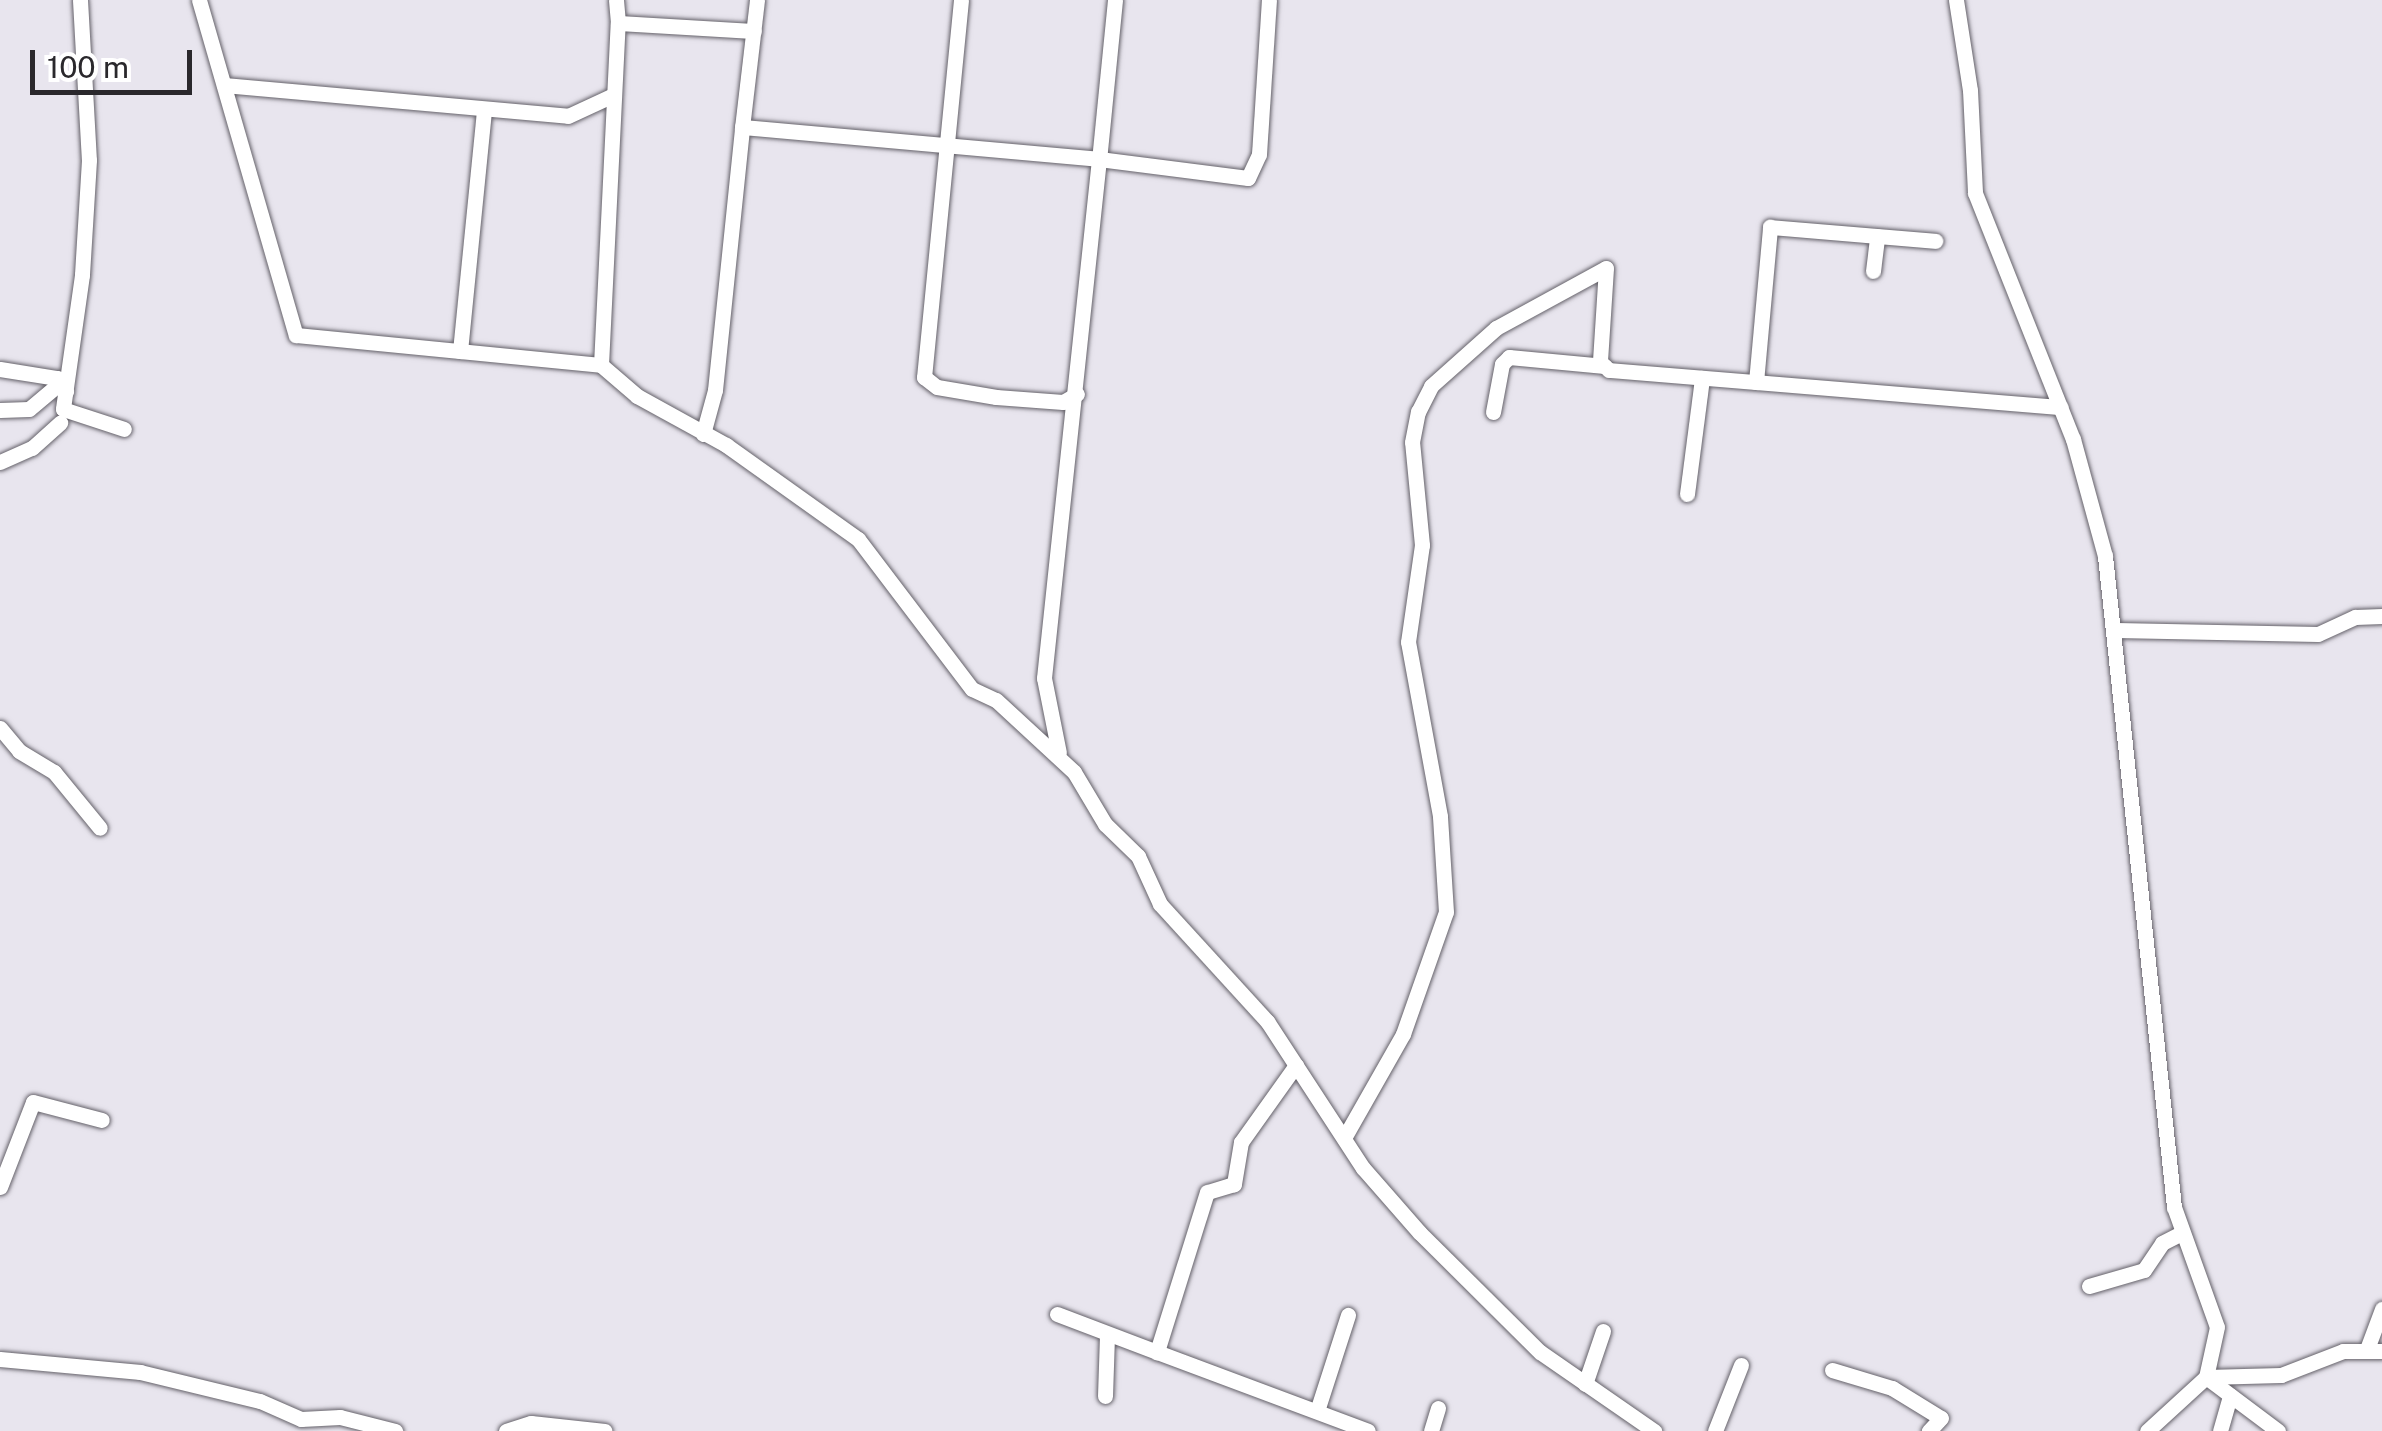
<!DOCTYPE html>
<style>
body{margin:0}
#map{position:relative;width:2382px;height:1431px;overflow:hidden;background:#e8e5ee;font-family:"Public Sans",sans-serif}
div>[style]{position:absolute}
.roads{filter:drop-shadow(0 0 2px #646169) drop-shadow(0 0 2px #646169)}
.minor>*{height:15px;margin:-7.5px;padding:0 7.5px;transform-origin:7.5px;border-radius:7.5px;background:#fff}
span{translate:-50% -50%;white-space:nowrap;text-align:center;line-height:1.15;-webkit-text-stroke:9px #fff;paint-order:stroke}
.scale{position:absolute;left:30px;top:50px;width:162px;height:45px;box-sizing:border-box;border:5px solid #2a282c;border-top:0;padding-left:12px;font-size:30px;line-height:35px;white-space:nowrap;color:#2a282c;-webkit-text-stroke:8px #fff;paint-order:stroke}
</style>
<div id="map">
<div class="roads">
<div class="minor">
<div style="left:80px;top:0;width:160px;rotate:86.8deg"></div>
<div style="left:89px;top:160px;width:115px;rotate:93.5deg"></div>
<div style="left:82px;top:275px;width:135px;rotate:98.1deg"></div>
<div style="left:63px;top:409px;width:64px;rotate:18.2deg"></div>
<div style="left:199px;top:0;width:349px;rotate:73.9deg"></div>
<div style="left:296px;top:335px;width:306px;rotate:5.6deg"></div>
<div style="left:601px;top:365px;width:342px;rotate:-87.2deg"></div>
<div style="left:616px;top:0;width:23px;rotate:85deg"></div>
<div style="left:618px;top:23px;width:136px;rotate:3.4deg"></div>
<div style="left:757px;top:0;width:128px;rotate:96.7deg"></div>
<div style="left:742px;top:127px;width:358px;rotate:5.1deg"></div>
<div style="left:1099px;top:159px;width:522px;rotate:96.05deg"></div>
<div style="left:1044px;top:678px;width:76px;rotate:78.7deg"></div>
<div style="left:961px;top:0;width:379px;rotate:95.6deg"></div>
<div style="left:924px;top:377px;width:16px;rotate:38deg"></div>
<div style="left:937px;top:387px;width:60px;rotate:9.6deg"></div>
<div style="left:996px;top:397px;width:67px;rotate:4.3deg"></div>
<div style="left:1063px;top:402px;width:16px;rotate:-30deg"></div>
<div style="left:1115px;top:0;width:160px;rotate:95.7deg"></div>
<div style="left:1099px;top:159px;width:150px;rotate:7.3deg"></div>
<div style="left:1248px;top:178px;width:26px;rotate:-65deg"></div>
<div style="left:1259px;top:154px;width:154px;rotate:-86.3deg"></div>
<div style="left:1956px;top:0;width:91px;rotate:81.2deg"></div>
<div style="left:1970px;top:90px;width:103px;rotate:87.2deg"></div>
<div style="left:1975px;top:193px;width:265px;rotate:68.3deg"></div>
<div style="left:2073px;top:439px;width:121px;rotate:74.7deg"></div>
<div style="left:2105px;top:556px;width:655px;rotate:83.95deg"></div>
<div style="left:2174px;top:1207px;width:127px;rotate:70.3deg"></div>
<div style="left:2217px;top:1327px;width:51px;rotate:102.4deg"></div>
<div style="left:2206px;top:1377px;width:80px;rotate:137.5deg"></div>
<div style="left:224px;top:85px;width:345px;rotate:5.1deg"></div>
<div style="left:568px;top:116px;width:47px;rotate:-24.9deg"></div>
<div style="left:1606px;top:268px;width:94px;rotate:93.7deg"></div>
<div style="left:1600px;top:362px;width:12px;rotate:42deg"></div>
<div style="left:1609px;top:370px;width:453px;rotate:4.7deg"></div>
<div style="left:1873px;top:271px;width:35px;rotate:-83deg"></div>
<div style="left:460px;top:351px;width:243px;rotate:-84.3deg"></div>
<div style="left:601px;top:365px;width:48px;rotate:40.7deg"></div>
<div style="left:637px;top:396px;width:102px;rotate:28.8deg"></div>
<div style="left:726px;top:445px;width:162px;rotate:35.5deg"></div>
<div style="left:858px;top:539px;width:188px;rotate:52.8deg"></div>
<div style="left:972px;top:689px;width:26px;rotate:25deg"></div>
<div style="left:996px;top:700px;width:106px;rotate:42.7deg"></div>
<div style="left:1074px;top:772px;width:61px;rotate:59.2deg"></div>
<div style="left:1105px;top:824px;width:46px;rotate:44.1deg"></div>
<div style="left:1138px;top:856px;width:53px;rotate:65.4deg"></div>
<div style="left:1160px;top:904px;width:159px;rotate:47.6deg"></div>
<div style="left:1267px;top:1021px;width:176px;rotate:56.9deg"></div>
<div style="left:1363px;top:1168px;width:86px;rotate:48.8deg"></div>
<div style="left:1420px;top:1233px;width:169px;rotate:44.8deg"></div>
<div style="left:1540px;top:1352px;width:139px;rotate:34.7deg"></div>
<div style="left:0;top:369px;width:58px;rotate:9deg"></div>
<div style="left:57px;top:378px;width:16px;rotate:55deg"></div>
<div style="left:1756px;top:382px;width:156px;rotate:-84.8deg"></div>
<div style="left:1770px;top:227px;width:166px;rotate:4.8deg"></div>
<div style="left:0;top:410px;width:29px;rotate:-2deg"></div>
<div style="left:29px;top:409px;width:40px;rotate:-40deg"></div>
<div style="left:1493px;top:412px;width:49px;rotate:-79.4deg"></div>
<div style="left:1502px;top:364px;width:10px;rotate:-45deg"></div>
<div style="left:1509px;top:357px;width:96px;rotate:5.4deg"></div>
<div style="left:703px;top:434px;width:46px;rotate:-74.7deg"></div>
<div style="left:715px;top:390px;width:264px;rotate:-84.1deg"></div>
<div style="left:0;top:462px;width:35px;rotate:-24deg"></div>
<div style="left:32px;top:448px;width:38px;rotate:-42deg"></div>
<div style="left:1687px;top:494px;width:117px;rotate:-82.6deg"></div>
<div style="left:2116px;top:630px;width:202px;rotate:1.1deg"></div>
<div style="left:2318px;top:634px;width:41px;rotate:-24.7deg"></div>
<div style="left:2355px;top:617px;width:27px;rotate:-2deg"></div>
<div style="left:0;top:728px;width:30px;rotate:50deg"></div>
<div style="left:19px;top:751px;width:41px;rotate:31deg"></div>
<div style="left:54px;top:772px;width:72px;rotate:50.6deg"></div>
<div style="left:1296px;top:1065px;width:95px;rotate:125.5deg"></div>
<div style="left:1241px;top:1142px;width:43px;rotate:99.5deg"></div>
<div style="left:1234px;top:1184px;width:28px;rotate:163deg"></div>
<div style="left:1207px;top:1192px;width:168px;rotate:107.4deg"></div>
<div style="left:1157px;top:1352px;width:225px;rotate:20.5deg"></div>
<div style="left:1344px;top:1138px;width:120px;rotate:-60.4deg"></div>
<div style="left:1403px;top:1034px;width:129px;rotate:-70.6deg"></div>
<div style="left:1446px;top:912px;width:96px;rotate:-93.6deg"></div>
<div style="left:1440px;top:816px;width:177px;rotate:-100.4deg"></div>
<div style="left:1408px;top:642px;width:98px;rotate:-81.8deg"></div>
<div style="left:1422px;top:545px;width:103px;rotate:-95.5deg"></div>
<div style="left:1412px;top:442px;width:31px;rotate:-79deg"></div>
<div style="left:1418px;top:412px;width:29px;rotate:-63deg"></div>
<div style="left:1431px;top:386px;width:87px;rotate:-41.7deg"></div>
<div style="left:1496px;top:328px;width:125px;rotate:-28.6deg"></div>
<div style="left:0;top:1187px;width:91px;rotate:-68.8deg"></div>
<div style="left:33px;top:1102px;width:71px;rotate:14.6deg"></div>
<div style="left:2089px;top:1286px;width:57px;rotate:-16.2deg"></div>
<div style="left:2144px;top:1270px;width:32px;rotate:-56deg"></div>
<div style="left:2162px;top:1243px;width:22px;rotate:-27deg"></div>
<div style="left:1057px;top:1314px;width:107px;rotate:20.8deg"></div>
<div style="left:2367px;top:1349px;width:43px;rotate:-69.4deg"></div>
<div style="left:0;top:1359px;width:141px;rotate:5.3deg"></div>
<div style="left:140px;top:1372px;width:123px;rotate:13.6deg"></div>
<div style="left:260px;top:1401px;width:45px;rotate:23.7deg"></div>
<div style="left:301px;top:1419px;width:39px;rotate:-3deg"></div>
<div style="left:340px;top:1417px;width:57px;rotate:14.3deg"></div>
<div style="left:1832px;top:1370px;width:63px;rotate:16.7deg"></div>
<div style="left:1892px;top:1388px;width:57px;rotate:31.5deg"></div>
<div style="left:1941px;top:1418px;width:18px;rotate:133deg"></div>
<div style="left:2206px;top:1377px;width:75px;rotate:-1.5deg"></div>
<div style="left:2281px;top:1375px;width:66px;rotate:-21.2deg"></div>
<div style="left:2343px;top:1351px;width:39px"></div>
<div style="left:2206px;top:1377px;width:90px;rotate:36.9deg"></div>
<div style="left:1585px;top:1384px;width:56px;rotate:-71.2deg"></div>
<div style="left:1105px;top:1396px;width:61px;rotate:-88.1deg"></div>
<div style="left:1317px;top:1411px;width:101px;rotate:-72.1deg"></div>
<div style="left:506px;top:1431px;width:26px;rotate:-18deg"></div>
<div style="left:531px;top:1423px;width:74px;rotate:6.2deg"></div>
<div style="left:1431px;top:1431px;width:24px;rotate:-73deg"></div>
<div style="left:1715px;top:1431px;width:71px;rotate:-68.5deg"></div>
<div style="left:2220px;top:1431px;width:37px;rotate:-74deg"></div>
</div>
</div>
<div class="scale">100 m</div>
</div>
